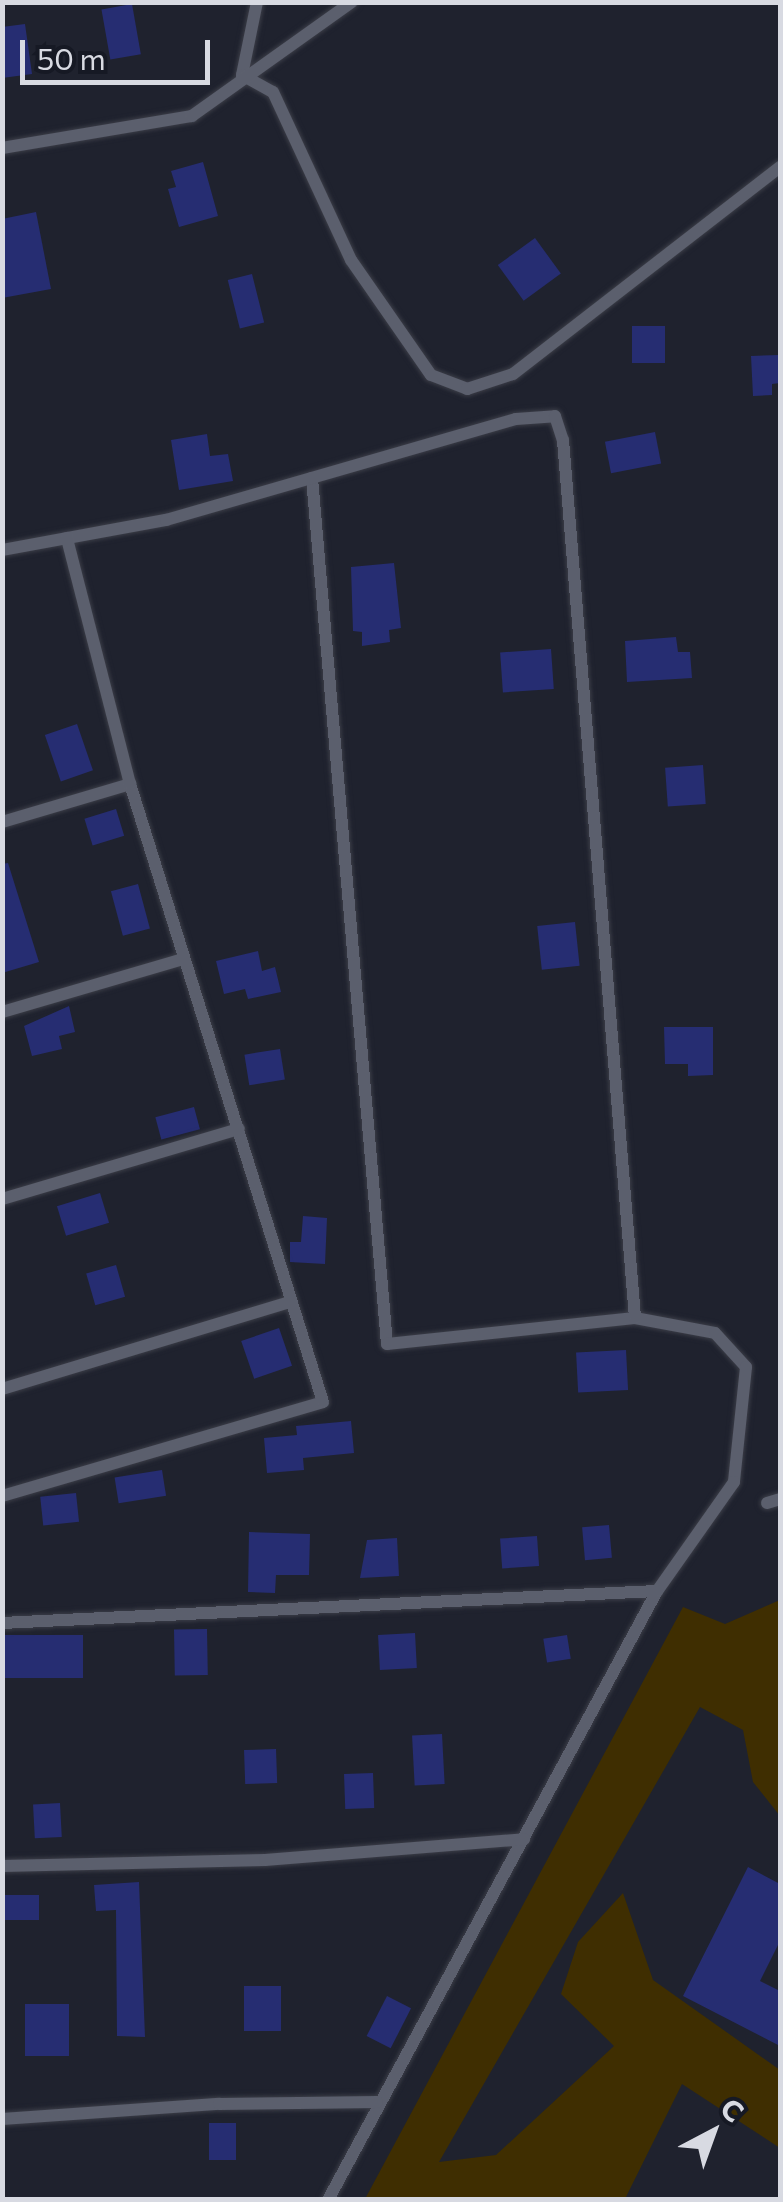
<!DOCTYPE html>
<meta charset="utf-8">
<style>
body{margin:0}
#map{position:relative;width:783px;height:2202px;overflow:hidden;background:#1f222e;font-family:Commissioner,sans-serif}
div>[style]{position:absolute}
.green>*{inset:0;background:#3f2e01}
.building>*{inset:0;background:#262d72;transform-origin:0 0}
.roads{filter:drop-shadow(0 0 2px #3b3d47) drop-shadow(0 0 2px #3b3d47)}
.lane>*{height:12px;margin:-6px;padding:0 6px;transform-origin:6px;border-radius:6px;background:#5b5f6d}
span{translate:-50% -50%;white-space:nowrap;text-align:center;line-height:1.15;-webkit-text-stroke:8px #161924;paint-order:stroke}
.frame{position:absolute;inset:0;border:5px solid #d8dae2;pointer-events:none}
.north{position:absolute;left:663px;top:2082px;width:100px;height:100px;-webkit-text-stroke:8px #161924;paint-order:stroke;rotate:41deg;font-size:28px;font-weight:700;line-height:40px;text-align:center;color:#d8dae2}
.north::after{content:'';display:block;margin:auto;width:35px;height:45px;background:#d8dae2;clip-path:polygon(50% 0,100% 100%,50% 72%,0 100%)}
.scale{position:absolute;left:20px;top:40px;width:190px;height:45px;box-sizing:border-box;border:5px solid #d8dae2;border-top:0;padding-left:12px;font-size:30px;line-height:35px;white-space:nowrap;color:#d8dae2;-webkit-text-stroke:8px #161924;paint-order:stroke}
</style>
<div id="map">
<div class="green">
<div style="clip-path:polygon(780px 1600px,780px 1816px,753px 1782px,743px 1730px,700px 1707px,439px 2162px,496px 2155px,614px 2046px,561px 1994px,578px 1942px,623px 1893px,653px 1980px,780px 2070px,780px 2148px,682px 2084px,625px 2199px,365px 2199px,683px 1607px,725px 1624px)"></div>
</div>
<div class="building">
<div style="left:132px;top:4px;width:51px;height:31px;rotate:80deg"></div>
<div style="clip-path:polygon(25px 24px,32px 74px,2px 78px,2px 27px)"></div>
<div style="clip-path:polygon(203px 162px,218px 216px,179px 227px,168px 189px,176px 187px,171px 171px)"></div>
<div style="clip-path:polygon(36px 212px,51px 289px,2px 298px,2px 219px)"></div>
<div style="left:535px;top:238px;width:44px;height:46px;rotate:54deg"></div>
<div style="left:252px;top:274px;width:50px;height:25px;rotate:76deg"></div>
<div style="left:665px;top:326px;width:37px;height:33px;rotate:90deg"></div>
<div style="clip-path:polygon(780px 355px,780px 383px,772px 384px,772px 395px,753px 396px,751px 356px)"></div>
<div style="left:655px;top:432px;width:32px;height:51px;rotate:79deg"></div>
<div style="clip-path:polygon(207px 434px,210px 456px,228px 454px,233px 481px,179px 490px,171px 440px)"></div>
<div style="clip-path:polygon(394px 563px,401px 628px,389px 630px,390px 642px,362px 646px,362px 632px,353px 631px,351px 567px)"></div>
<div style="clip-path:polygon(676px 637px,678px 652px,690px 652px,692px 678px,627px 682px,625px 641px)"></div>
<div style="left:551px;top:649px;width:40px;height:51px;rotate:86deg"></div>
<div style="left:77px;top:724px;width:49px;height:34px;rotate:71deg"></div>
<div style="left:703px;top:765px;width:39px;height:38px;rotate:86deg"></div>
<div style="left:116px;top:809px;width:28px;height:33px;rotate:73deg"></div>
<div style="clip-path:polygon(8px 863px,39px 962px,2px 973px,2px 864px)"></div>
<div style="left:138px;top:884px;width:46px;height:28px;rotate:75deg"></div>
<div style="left:575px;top:922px;width:44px;height:38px;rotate:84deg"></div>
<div style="clip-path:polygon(258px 951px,262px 971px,275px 967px,281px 992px,248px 999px,245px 989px,224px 994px,216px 961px)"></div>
<div style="clip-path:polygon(69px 1006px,75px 1032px,59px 1036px,62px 1049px,32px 1056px,24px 1026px)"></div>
<div style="clip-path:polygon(664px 1027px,713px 1027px,713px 1075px,688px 1076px,688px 1064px,665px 1064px)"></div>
<div style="left:280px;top:1049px;width:31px;height:36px;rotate:81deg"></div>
<div style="left:194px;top:1107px;width:23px;height:40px;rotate:75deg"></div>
<div style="left:100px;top:1193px;width:31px;height:45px;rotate:73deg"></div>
<div style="clip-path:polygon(303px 1216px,327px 1218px,325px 1264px,290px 1262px,290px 1242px,301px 1242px)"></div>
<div style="left:116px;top:1265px;width:33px;height:31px;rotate:74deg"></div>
<div style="left:279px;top:1328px;width:40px;height:40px;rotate:71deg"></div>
<div style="left:626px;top:1350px;width:40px;height:50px;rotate:87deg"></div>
<div style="clip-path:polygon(351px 1421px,354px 1453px,303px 1458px,304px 1470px,267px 1473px,264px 1438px,297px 1435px,296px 1426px)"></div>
<div style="left:162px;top:1470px;width:26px;height:48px;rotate:81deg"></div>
<div style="left:76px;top:1493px;width:29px;height:36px;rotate:84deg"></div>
<div style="left:609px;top:1525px;width:33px;height:27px;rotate:85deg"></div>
<div style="clip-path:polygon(249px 1532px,310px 1534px,309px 1575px,276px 1575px,275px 1593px,248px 1592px)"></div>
<div style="left:537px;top:1536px;width:30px;height:37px;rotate:86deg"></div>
<div style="clip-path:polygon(397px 1538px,399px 1576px,360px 1578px,367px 1540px)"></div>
<div style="left:207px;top:1629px;width:46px;height:33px;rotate:89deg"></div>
<div style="left:415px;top:1633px;width:35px;height:37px;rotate:87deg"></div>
<div style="left:83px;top:1635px;width:43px;height:81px;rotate:90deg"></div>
<div style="left:567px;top:1635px;width:24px;height:24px;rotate:81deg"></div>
<div style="left:442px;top:1734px;width:50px;height:30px;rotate:87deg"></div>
<div style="left:276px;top:1749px;width:34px;height:32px;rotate:88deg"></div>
<div style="left:373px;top:1773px;width:35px;height:29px;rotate:88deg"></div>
<div style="left:60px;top:1803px;width:34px;height:27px;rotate:87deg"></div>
<div style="clip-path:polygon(748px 1867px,780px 1884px,780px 1941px,760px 1981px,780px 1991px,780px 2046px,683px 1996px)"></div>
<div style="clip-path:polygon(139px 1882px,145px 2037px,117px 2036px,116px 1910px,96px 1911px,94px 1885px)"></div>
<div style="left:5px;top:1895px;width:34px;height:25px"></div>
<div style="left:244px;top:1986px;width:37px;height:45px"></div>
<div style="left:387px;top:1996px;width:27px;height:45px;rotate:27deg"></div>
<div style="left:69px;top:2004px;width:52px;height:44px;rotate:90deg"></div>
<div style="left:209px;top:2123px;width:27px;height:37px"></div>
</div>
<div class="roads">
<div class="lane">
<div style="left:257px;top:2px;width:75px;rotate:101.6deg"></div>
<div style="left:242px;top:75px;width:35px;rotate:29deg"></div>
<div style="left:273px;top:92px;width:185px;rotate:65.1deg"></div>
<div style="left:351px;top:260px;width:140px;rotate:55.2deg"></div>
<div style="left:431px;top:375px;width:39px;rotate:21deg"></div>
<div style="left:467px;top:389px;width:48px;rotate:-18.1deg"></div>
<div style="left:513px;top:374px;width:338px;rotate:-37.8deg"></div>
<div style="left:2px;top:148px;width:193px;rotate:-9.6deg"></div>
<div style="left:192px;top:116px;width:196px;rotate:-35.5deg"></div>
<div style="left:312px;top:478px;width:869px;rotate:85.05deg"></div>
<div style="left:387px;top:1344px;width:249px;rotate:-6deg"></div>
<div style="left:635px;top:1318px;width:81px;rotate:10.6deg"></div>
<div style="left:715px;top:1333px;width:46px;rotate:47.6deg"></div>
<div style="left:746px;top:1367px;width:116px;rotate:96deg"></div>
<div style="left:734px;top:1482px;width:133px;rotate:125.2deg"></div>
<div style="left:657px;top:1591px;width:692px;rotate:118.38deg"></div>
<div style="left:2px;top:550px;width:167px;rotate:-10.4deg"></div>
<div style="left:166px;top:520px;width:364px;rotate:-16.1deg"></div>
<div style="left:516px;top:419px;width:39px;rotate:-4deg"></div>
<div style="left:555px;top:416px;width:25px;rotate:72deg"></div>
<div style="left:563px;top:440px;width:881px;rotate:85.31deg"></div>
<div style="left:2px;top:822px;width:134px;rotate:-16.5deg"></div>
<div style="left:2px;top:1012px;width:189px;rotate:-16.3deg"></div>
<div style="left:2px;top:1199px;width:247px;rotate:-16.5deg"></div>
<div style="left:2px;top:1389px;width:298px;rotate:-16.8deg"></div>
<div style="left:2px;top:1496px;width:334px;rotate:-16.3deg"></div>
<div style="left:323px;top:1402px;width:647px;rotate:-107.34deg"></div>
<div style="left:130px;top:784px;width:254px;rotate:-104.4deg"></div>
<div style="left:767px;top:1503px;width:14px;rotate:-17deg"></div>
<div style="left:2px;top:1623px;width:656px;rotate:-2.8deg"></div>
<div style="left:2px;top:1866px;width:263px;rotate:-1.3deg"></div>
<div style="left:265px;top:1860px;width:260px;rotate:-4.6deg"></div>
<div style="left:2px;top:2119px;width:218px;rotate:-4deg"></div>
<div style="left:219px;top:2104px;width:158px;rotate:-0.7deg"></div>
</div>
</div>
<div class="frame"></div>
<div class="north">С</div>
<div class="scale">50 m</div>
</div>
